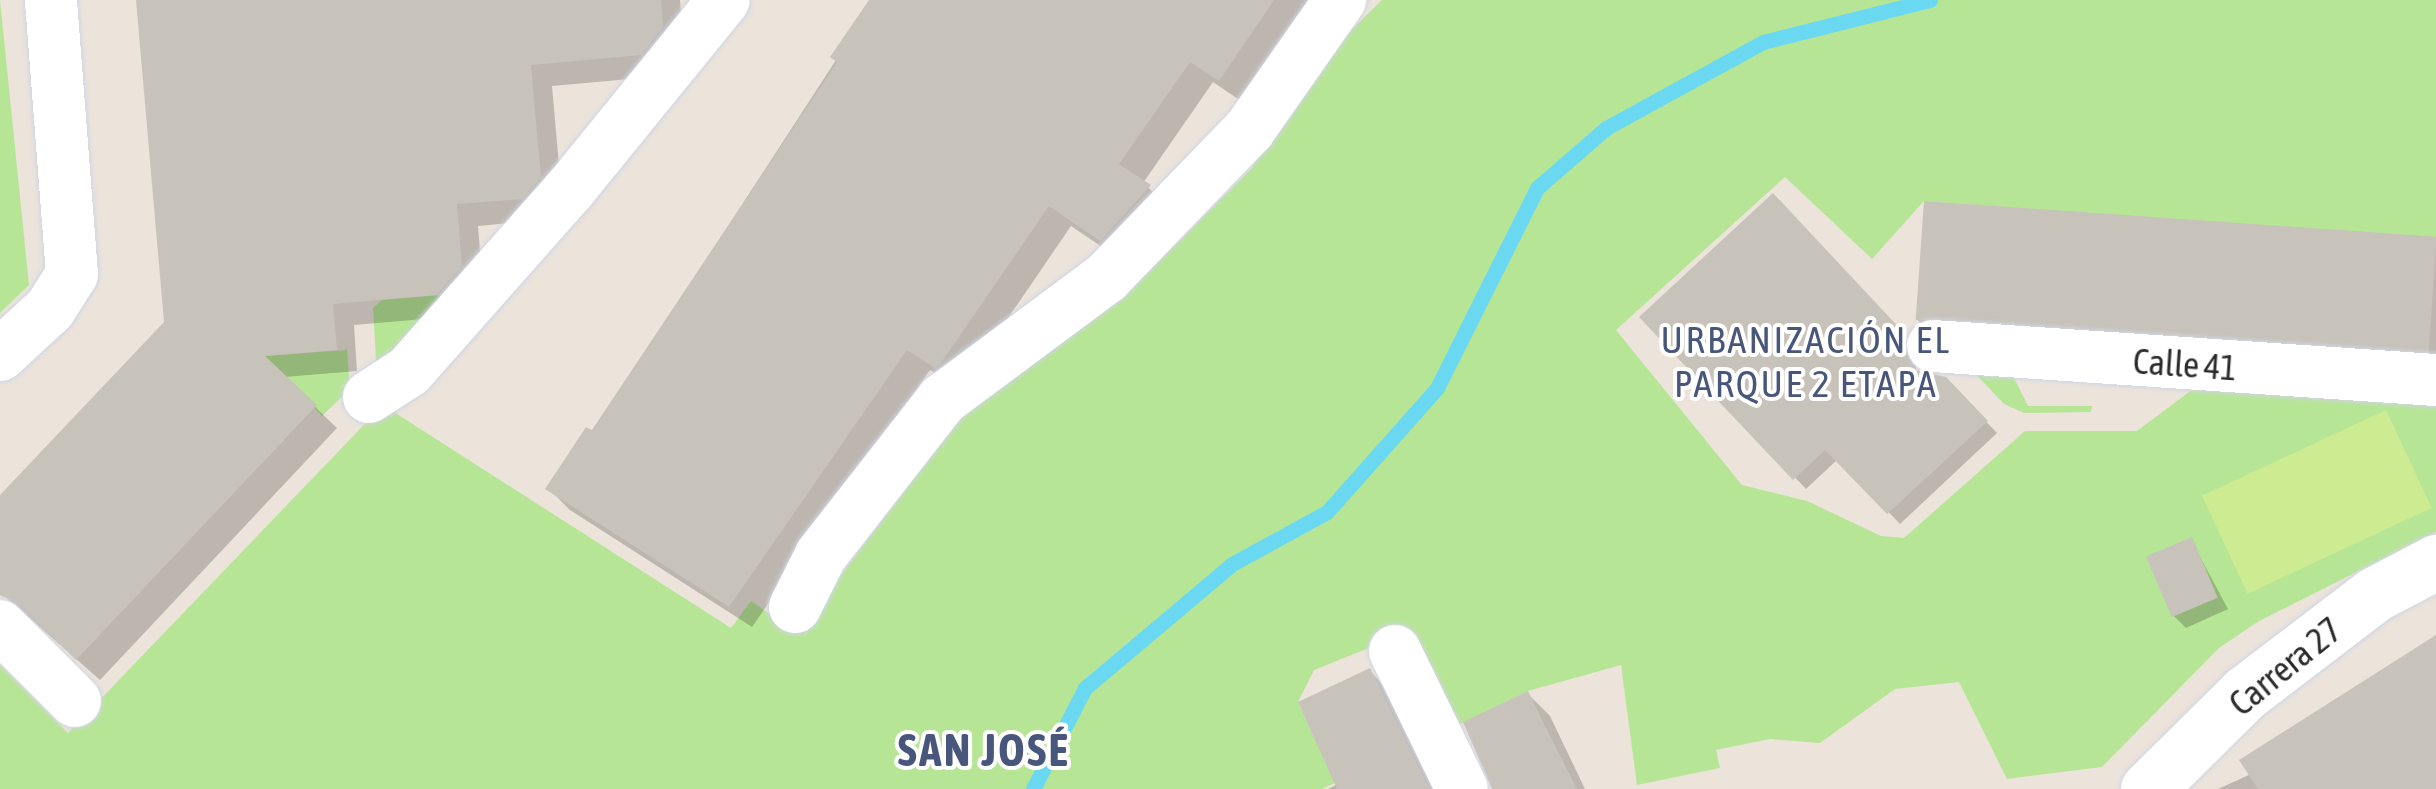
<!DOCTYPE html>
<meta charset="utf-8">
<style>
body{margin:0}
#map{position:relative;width:2436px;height:789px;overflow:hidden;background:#ece4db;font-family:"Asap Condensed",sans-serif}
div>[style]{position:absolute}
.green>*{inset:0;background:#b7e596}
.pitch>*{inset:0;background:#cdec91;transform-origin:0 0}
.shadow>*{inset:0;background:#0003}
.stream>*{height:15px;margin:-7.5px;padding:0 7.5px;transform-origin:7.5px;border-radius:7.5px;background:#6bd8f2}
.building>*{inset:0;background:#c7c2ba;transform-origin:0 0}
.roads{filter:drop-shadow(0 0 2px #d0d5e3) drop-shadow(0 0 2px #d0d5e3)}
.street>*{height:52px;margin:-26px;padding:0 26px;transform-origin:26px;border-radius:26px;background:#fff}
.secondary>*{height:55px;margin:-27.5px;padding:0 27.5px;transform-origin:27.5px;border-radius:27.5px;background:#fff}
span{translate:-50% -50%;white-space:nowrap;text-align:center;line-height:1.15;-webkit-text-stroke:8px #fff;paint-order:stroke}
.street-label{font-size:35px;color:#2a2a2a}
.neighbourhood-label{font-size:38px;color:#49567c;letter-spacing:2.5px}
.district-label{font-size:45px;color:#49567c;font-weight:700;letter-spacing:2.5px}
</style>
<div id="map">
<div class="green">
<div style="clip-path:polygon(0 0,29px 285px,0 313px)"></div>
<div style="clip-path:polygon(1382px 0,2436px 0,2436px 241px,1924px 201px,1872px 259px,1785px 177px,1616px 330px,1742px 485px,1807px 501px,1881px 536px,1904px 538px,2025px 431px,2137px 431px,2197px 386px,2436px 403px,2436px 532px,2259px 621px,2219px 648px,2102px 767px,2007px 779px,1959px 682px,1895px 689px,1820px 743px,1770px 739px,1716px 750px,1720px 768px,1637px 785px,1621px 665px,1528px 691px,1450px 729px,1404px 634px,1314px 670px,1298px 702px,1335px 783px,1322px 789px,0 789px,0 665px,68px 733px,383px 405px,731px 628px,751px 601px,797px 633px,959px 419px,1121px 299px,1252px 168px,1325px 56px)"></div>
<div style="clip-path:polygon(465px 293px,382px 365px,376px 360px,373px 308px,382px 300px)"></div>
<div style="clip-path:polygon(347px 350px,350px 389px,322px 416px,265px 356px)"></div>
<div style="clip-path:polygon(1969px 367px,2010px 370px,2028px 406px,2092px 406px,2091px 412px,2024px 413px,2004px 404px)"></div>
</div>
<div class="pitch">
<div style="left:2386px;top:410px;width:108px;height:203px;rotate:65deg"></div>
</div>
<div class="shadow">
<div style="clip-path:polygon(139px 0,680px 0,684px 50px,663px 76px,552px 86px,562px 199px,544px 220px,478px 226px,483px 288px,458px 316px,354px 325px,357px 371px,284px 377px,337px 428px,100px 680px,0 592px,0 500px,167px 323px)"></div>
<div style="clip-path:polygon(875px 0,1310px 0,1241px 101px,1213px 82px,1143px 183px,1171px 208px,1123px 261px,1071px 226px,963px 384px,958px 388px,930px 370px,752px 627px,570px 510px,548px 488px,593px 434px)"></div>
<div style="clip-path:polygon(1784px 207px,1916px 349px,1916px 373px,1945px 379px,1997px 433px,1900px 524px,1838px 459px,1806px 489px,1643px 317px)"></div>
<div style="clip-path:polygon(2436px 243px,2436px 359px,1928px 330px,1917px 319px)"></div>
<div style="clip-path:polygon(2191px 540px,2228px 609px,2186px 628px,2174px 616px)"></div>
<div style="clip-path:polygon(2436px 638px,2436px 789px,2218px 789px,2251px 774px)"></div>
<div style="clip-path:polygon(1370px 671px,1391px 693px,1438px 789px,1328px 789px,1338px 784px)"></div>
<div style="clip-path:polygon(1528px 694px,1550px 716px,1585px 789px,1494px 789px)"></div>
</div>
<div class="stream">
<div style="left:1033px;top:789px;width:114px;rotate:-62.8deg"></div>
<div style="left:1085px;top:688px;width:192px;rotate:-40.1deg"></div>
<div style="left:1232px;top:564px;width:108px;rotate:-28.7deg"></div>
<div style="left:1327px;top:512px;width:166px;rotate:-48.4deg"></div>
<div style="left:1437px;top:388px;width:224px;rotate:-63.4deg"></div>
<div style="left:1537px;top:188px;width:91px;rotate:-41deg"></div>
<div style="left:1606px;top:128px;width:179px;rotate:-28.7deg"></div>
<div style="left:1763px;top:42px;width:172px;rotate:-14.1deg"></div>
</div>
<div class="building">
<div style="clip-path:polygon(136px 0,661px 0,663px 27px,641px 55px,531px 65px,541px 177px,522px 199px,457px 204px,462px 266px,436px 295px,333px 304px,337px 350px,265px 356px,317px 405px,76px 660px,21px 605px,0 595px,0 495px,164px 322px)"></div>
<div style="clip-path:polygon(869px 0,1274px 0,1219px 81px,1190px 62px,1119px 164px,1151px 185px,1100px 241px,1049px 206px,941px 363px,935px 368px,907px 350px,729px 607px,545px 489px,586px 427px,592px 430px,837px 62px,830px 57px)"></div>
<div style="clip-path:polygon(1773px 193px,1906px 335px,1906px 358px,1916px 370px,1946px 377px,1988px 421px,1887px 514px,1825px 450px,1793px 480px,1639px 317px)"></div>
<div style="left:1924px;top:201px;width:514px;height:119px;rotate:4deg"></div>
<div style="left:2192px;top:537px;width:66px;height:50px;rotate:67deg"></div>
<div style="clip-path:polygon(2436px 635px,2436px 789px,2258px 789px,2239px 760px)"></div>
<div style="clip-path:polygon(1370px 668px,1429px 789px,1337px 789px,1298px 702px)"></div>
<div style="clip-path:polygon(1528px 691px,1547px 730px,1577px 789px,1492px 789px,1463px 722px)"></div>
</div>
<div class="roads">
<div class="street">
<div style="left:1933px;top:346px;width:504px;rotate:3.87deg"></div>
<div style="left:0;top:355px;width:68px;rotate:-42.6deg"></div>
<div style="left:50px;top:309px;width:41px;rotate:-57.8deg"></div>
<div style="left:72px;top:274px;width:275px;rotate:-94.4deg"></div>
<div style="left:369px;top:397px;width:48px;rotate:-33deg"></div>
<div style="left:409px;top:371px;width:244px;rotate:-48.5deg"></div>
<div style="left:571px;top:188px;width:242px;rotate:-50.9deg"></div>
<div style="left:795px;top:607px;width:58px;rotate:-63.4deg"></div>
<div style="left:821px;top:555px;width:198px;rotate:-52deg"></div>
<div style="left:943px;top:399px;width:203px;rotate:-36.6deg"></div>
<div style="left:1106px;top:278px;width:206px;rotate:-46deg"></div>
<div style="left:1249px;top:130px;width:159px;rotate:-55deg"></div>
<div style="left:0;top:626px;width:106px;rotate:45deg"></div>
<div style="left:1395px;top:651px;width:153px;rotate:64.1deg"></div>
</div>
<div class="secondary">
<div style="left:2148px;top:789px;width:136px;rotate:-44.7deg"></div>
<div style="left:2245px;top:693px;width:163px;rotate:-37.3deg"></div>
<div style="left:2375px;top:594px;width:69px;rotate:-27.7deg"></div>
</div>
</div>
<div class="street-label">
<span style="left:2185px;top:364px;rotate:4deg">Calle 41</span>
<span style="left:2285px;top:666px;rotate:-39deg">Carrera 27</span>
</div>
<div class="neighbourhood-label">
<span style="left:1806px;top:362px">URBANIZACIÓN EL<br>PARQUE 2 ETAPA</span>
</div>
<div class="district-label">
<span style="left:984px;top:751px">SAN JOSÉ</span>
</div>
</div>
